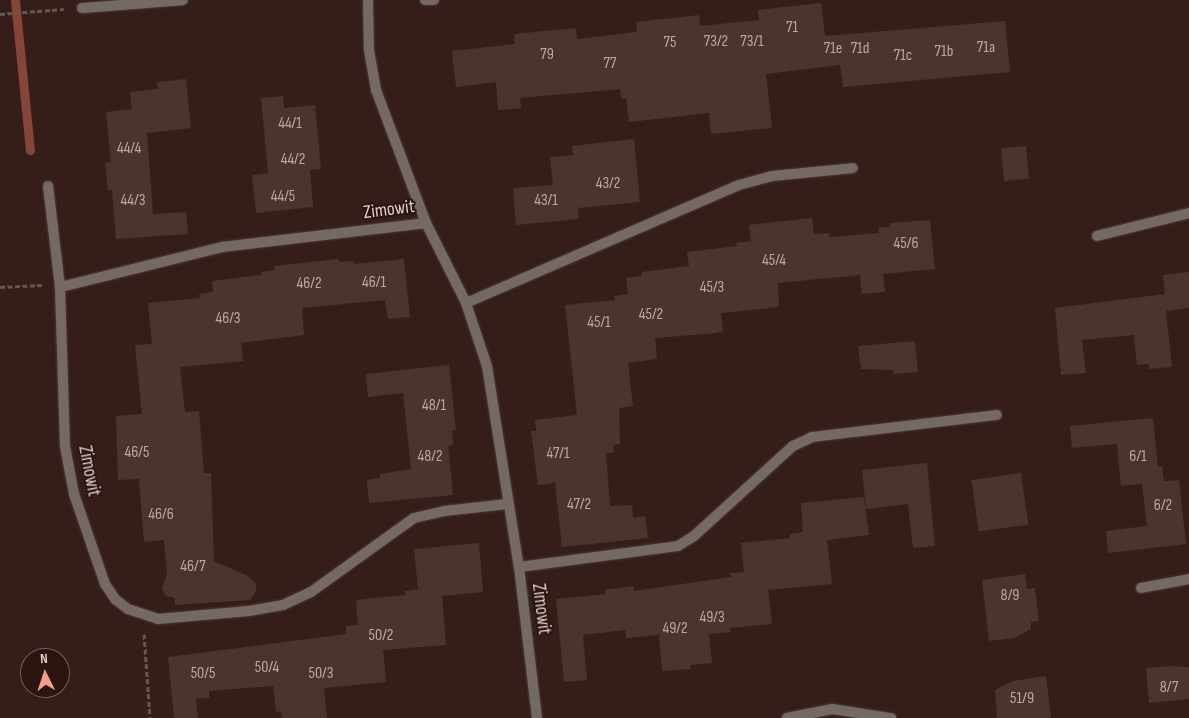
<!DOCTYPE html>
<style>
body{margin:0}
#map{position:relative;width:1189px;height:718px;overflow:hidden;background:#351e1a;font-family:"Sofia Sans Condensed",sans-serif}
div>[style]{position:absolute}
.stream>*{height:9px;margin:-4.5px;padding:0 4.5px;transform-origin:4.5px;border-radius:4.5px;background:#864537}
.building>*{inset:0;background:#4c342e;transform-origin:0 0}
.path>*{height:3px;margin-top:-1.5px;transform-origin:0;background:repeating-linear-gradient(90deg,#695450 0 5px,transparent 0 7.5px)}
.roads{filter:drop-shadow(0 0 1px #503a36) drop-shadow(0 0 1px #503a36)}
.service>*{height:10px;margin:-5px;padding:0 5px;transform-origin:5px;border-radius:5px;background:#756966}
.minor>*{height:10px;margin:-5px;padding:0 5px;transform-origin:5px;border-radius:5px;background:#756966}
span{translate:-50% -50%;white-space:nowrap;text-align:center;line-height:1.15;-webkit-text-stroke:4px #2a1510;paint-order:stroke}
.number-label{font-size:16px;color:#baa8a4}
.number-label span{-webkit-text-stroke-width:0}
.street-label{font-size:19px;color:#dececb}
.north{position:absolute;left:20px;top:648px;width:50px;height:50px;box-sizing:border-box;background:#2a1510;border:1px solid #725f5b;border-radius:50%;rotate:356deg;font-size:14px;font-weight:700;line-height:20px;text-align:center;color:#dececb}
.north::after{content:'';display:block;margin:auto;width:18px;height:22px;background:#f49d8b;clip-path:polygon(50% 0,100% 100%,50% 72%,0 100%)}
</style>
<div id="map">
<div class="stream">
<div style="left:15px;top:0;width:151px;rotate:84.3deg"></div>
</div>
<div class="building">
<div style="clip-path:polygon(821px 3px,825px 36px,1005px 21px,1010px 72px,843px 87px,840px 65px,766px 74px,772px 128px,711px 134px,709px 113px,629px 122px,626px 98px,621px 99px,620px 89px,520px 98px,521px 108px,498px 110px,496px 82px,456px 87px,452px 51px,515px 44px,514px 34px,576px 28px,577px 39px,637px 32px,636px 22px,699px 15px,700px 26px,759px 20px,758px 10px)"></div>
<div style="clip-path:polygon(186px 79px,191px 128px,147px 133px,153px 214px,186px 212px,188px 234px,116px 239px,112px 190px,108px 190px,105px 163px,111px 162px,106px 112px,132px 109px,130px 92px,158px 89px,157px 82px)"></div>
<div style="clip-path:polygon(283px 96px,284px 108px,315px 105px,321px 169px,310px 170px,313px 207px,256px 213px,252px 175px,268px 173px,261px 98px)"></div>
<div style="clip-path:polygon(634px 139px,640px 202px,578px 208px,579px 219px,516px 225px,513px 188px,553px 185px,550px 157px,573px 155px,572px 146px)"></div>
<div style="left:1026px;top:146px;width:33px;height:25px;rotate:85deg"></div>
<div style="clip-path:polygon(812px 218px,814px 234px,829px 233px,829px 237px,879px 233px,878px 228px,890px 227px,890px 223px,930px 220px,935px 269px,883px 274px,885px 292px,862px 294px,860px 275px,778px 283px,779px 307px,721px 313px,723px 331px,717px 333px,655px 338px,657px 359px,628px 363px,633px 406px,619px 408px,620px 444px,613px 445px,614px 453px,606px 453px,610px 506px,632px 505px,633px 518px,645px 516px,648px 538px,562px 547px,555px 483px,538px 485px,531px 431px,536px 431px,535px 420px,577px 415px,565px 305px,615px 300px,614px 296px,628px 294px,626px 278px,642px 276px,642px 272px,689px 266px,687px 252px,737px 246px,736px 243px,751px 241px,749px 225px)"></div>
<div style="clip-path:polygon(338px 259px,339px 262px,353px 261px,354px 264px,404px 259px,410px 317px,388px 319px,385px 300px,302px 308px,304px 335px,241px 343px,243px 361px,180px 367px,185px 412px,199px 411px,204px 473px,211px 473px,214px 561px,248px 576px,256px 584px,256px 591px,250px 600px,175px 605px,175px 598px,166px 596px,162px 589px,167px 574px,164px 540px,144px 542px,139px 479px,118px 480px,116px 416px,142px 414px,135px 345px,152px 344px,148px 303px,200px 298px,199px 294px,213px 292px,212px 281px,261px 275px,261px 272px,275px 270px,274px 266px)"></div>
<div style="clip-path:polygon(1189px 272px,1189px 308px,1166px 311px,1172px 367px,1149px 369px,1149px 364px,1137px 365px,1134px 335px,1082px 340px,1086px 373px,1061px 375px,1055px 308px,1165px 294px,1163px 275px)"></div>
<div style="clip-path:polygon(915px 341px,918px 372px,893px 374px,893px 370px,861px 369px,858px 346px)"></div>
<div style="clip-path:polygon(449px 365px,456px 430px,452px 430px,453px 445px,448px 446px,453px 495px,369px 503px,367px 480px,380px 478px,380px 474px,411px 469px,403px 393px,368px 397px,366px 374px)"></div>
<div style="clip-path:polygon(1153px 418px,1158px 467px,1162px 466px,1164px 481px,1179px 480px,1186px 544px,1108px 553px,1106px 531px,1147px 526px,1142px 484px,1121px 486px,1117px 444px,1072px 448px,1070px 426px)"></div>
<div style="clip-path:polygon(927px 463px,935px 546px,913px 548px,908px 504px,866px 509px,862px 470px)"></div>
<div style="left:1021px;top:473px;width:52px;height:50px;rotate:82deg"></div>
<div style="clip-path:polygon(864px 497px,869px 535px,827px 540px,832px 584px,768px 590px,772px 624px,730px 628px,731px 632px,709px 634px,712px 663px,690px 665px,691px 669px,662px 671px,659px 635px,626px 638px,625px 630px,583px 635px,587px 680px,564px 682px,556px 599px,606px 594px,605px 590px,619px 588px,634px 586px,634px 591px,731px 577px,730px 573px,744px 572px,741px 543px,790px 538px,790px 534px,803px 532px,801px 503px)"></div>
<div style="clip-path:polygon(479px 543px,483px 592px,442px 596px,446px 645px,383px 650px,386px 682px,324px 688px,327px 718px,282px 718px,281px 711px,276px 712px,273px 686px,209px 691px,209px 698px,196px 699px,198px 718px,174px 718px,168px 657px,346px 634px,346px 626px,358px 625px,356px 600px,405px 595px,405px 591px,418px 589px,414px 549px)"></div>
<div style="clip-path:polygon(1025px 574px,1027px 589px,1035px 588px,1039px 621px,1031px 622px,1031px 629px,1014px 638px,989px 641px,982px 580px)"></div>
<div style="clip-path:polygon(1173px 666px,1189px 667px,1189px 699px,1149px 703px,1146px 668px)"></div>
<div style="clip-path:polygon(1046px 676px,1051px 718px,997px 718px,995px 690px,1013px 681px)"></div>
</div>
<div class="path">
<div style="left:0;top:14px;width:64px;rotate:-4.5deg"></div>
<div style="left:0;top:287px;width:42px;rotate:-2.7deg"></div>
<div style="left:144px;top:634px;width:84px;rotate:85.9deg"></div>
</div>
<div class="roads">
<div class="service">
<div style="left:48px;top:186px;width:102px;rotate:83.2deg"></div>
</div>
<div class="minor">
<div style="left:368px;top:0;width:50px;rotate:88.9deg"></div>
<div style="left:369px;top:50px;width:41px;rotate:80.1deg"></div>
<div style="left:376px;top:90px;width:142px;rotate:69.4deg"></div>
<div style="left:426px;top:223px;width:89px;rotate:63.4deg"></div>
<div style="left:466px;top:303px;width:66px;rotate:71.6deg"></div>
<div style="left:487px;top:366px;width:204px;rotate:81deg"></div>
<div style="left:519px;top:567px;width:152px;rotate:83.2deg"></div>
<div style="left:425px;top:0;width:9px"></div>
<div style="left:82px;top:8px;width:101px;rotate:-4.5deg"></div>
<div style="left:426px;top:223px;width:205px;rotate:173.3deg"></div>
<div style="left:222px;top:247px;width:167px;rotate:166.1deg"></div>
<div style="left:60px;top:287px;width:159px;rotate:88.2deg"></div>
<div style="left:65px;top:446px;width:49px;rotate:79.4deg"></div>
<div style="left:74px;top:494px;width:95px;rotate:71deg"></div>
<div style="left:105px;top:584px;width:18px;rotate:56deg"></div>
<div style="left:115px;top:599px;width:16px;rotate:38deg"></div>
<div style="left:128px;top:609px;width:32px;rotate:18deg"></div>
<div style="left:158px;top:619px;width:91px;rotate:-5deg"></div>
<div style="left:249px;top:611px;width:35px;rotate:-10deg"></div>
<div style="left:283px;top:605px;width:31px;rotate:-25deg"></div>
<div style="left:311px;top:592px;width:127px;rotate:-35.7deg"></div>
<div style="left:414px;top:518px;width:31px;rotate:-13deg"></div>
<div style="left:444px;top:511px;width:64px;rotate:-6.2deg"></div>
<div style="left:1097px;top:236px;width:95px;rotate:-14deg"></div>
<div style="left:466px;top:303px;width:297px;rotate:-23.4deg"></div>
<div style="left:739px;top:185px;width:34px;rotate:-15deg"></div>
<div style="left:772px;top:176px;width:81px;rotate:-5.6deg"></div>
<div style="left:519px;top:567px;width:160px;rotate:-7.5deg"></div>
<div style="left:678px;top:546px;width:19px;rotate:-32deg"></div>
<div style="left:694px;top:536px;width:134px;rotate:-42.3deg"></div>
<div style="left:793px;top:446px;width:21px;rotate:-25deg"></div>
<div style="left:812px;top:437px;width:186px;rotate:-6.8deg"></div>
<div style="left:1141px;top:588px;width:49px;rotate:-10.6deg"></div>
<div style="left:787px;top:718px;width:46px;rotate:-11.3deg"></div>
<div style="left:832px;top:709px;width:60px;rotate:8.7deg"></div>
</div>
</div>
<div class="number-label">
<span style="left:792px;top:28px">71</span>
<span style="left:716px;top:42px">73/2</span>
<span style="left:752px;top:42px">73/1</span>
<span style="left:670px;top:43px">75</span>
<span style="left:986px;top:48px">71a</span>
<span style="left:833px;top:49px">71e</span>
<span style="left:860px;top:49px">71d</span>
<span style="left:944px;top:52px">71b</span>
<span style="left:547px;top:55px">79</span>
<span style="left:903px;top:56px">71c</span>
<span style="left:610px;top:64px">77</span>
<span style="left:290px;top:124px">44/1</span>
<span style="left:129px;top:149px">44/4</span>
<span style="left:293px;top:160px">44/2</span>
<span style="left:608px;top:184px">43/2</span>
<span style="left:283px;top:197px">44/5</span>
<span style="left:133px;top:201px">44/3</span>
<span style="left:546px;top:201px">43/1</span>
<span style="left:906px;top:244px">45/6</span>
<span style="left:774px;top:261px">45/4</span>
<span style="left:374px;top:283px">46/1</span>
<span style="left:309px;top:284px">46/2</span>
<span style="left:712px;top:288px">45/3</span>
<span style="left:651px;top:315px">45/2</span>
<span style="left:228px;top:319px">46/3</span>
<span style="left:599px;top:323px">45/1</span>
<span style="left:434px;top:406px">48/1</span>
<span style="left:137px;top:453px">46/5</span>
<span style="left:558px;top:454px">47/1</span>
<span style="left:430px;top:457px">48/2</span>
<span style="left:1138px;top:457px">6/1</span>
<span style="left:579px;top:505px">47/2</span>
<span style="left:1163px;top:506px">6/2</span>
<span style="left:161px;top:515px">46/6</span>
<span style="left:193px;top:567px">46/7</span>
<span style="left:1010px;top:596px">8/9</span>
<span style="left:712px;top:618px">49/3</span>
<span style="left:675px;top:629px">49/2</span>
<span style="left:381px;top:636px">50/2</span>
<span style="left:267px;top:668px">50/4</span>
<span style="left:203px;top:674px">50/5</span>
<span style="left:321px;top:674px">50/3</span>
<span style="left:1169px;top:688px">8/7</span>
<span style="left:1022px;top:699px">51/9</span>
</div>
<div class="street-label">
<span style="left:389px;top:210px;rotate:-7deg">Zimowit</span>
<span style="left:89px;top:471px;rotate:79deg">Zimowit</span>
<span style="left:541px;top:609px;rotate:83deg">Zimowit</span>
</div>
<div class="north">N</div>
</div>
